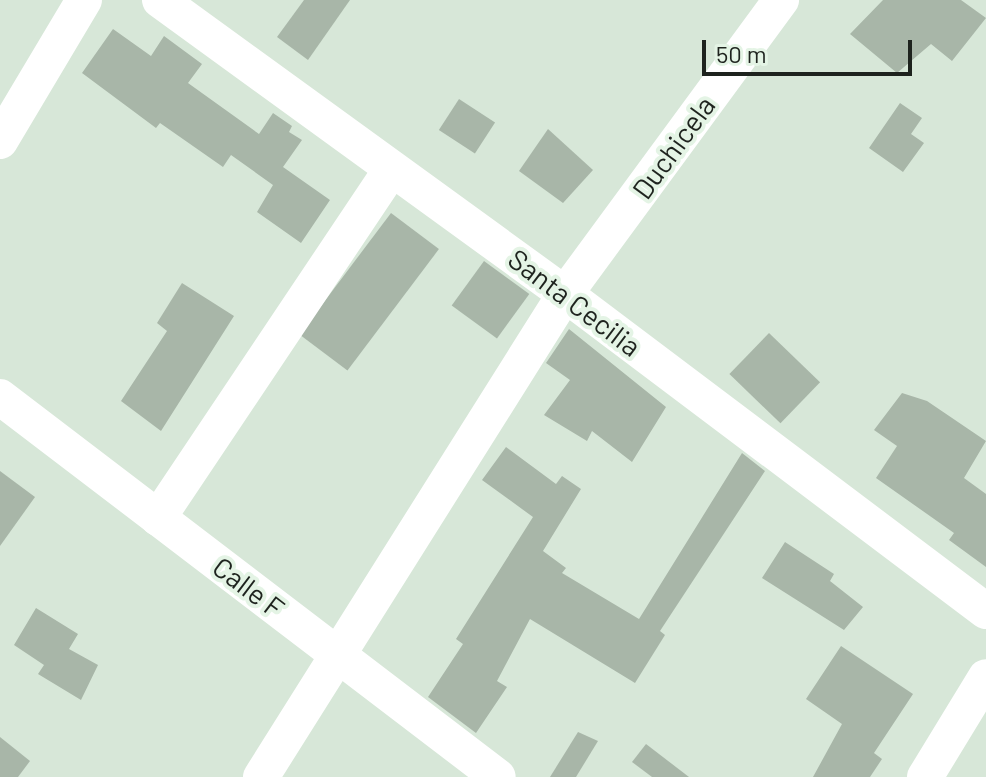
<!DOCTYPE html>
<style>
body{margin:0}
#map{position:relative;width:986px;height:777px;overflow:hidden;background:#d7e7d8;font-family:Barlow,sans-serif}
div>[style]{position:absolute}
.building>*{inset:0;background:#a8b6a8;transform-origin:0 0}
.minor>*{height:36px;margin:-18px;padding:0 18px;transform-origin:18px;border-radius:18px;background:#fff}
span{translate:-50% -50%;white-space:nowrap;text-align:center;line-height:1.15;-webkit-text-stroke:8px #e4f4e5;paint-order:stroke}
.street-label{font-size:28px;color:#1e231e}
.scale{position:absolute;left:702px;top:40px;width:210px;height:36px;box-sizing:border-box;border:4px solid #1e231e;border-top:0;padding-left:10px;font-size:24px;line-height:28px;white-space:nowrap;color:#1e231e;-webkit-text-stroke:6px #e4f4e5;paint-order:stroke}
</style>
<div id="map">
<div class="building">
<div style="clip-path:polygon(304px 0,350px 0,308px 60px,277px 37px)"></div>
<div style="clip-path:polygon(883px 0,961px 0,986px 18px,952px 61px,931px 44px,897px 73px,850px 34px)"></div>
<div style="clip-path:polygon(113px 29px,151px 56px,164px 36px,202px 64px,188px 83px,259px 134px,273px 113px,292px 126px,289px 132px,302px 140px,283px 167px,330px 200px,301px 243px,257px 212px,273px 185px,231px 155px,223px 167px,160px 123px,156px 128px,82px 73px)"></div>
<div style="left:459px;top:99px;width:43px;height:37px;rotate:33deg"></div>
<div style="clip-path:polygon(900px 103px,922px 118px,911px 134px,924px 143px,903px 172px,869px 148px)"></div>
<div style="clip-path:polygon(548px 129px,593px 170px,563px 203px,519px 171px)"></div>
<div style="left:391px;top:213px;width:60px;height:152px;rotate:37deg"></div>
<div style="left:484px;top:261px;width:56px;height:55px;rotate:36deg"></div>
<div style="clip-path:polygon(182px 283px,234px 316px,161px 431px,121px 401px,167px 331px,157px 323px)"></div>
<div style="clip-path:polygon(569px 329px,666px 407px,632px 462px,592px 431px,587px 441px,544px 415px,570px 380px,546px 363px)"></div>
<div style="left:769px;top:333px;width:71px;height:57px;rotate:44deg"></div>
<div style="clip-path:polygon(902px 393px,927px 401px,986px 441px,964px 478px,986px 494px,986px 567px,949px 540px,954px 533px,876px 478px,897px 446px,874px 430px)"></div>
<div style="clip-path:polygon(506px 447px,556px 484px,562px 476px,581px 489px,543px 551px,566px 568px,562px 573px,639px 619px,742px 453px,765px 471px,660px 631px,665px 635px,635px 683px,530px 619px,497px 681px,507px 687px,476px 733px,428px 697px,463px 644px,456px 639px,533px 517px,482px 480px)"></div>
<div style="clip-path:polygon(0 471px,35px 497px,0 546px)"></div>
<div style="clip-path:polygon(785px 542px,834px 574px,830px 581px,863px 607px,844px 630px,762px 578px)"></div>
<div style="clip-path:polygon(36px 608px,78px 634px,69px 649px,98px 665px,81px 700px,38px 674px,44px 665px,14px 645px)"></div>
<div style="clip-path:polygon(841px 646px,913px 694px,874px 753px,882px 759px,870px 777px,813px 777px,842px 724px,806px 699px)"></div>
<div style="clip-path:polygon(578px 732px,598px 741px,576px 777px,550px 777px)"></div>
<div style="clip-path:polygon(0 737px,30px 761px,18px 777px,0 777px)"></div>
<div style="clip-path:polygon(646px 744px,689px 777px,652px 777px,632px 762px)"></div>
</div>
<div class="minor">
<div style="left:160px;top:0;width:500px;rotate:35.98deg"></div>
<div style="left:565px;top:294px;width:527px;rotate:36.98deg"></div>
<div style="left:0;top:141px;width:164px;rotate:-59.2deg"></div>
<div style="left:0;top:397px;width:626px;rotate:37.35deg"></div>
<div style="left:158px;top:518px;width:420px;rotate:-56.2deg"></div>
<div style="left:261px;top:777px;width:571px;rotate:-57.81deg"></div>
<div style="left:565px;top:294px;width:365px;rotate:-53.7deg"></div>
<div style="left:925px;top:777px;width:117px;rotate:-58.6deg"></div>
</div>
<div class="street-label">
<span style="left:673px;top:147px;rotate:-54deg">Duchicela</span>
<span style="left:575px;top:302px;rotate:37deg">Santa Cecilia</span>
<span style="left:249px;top:587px;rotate:37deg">Calle F</span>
</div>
<div class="scale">50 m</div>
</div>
